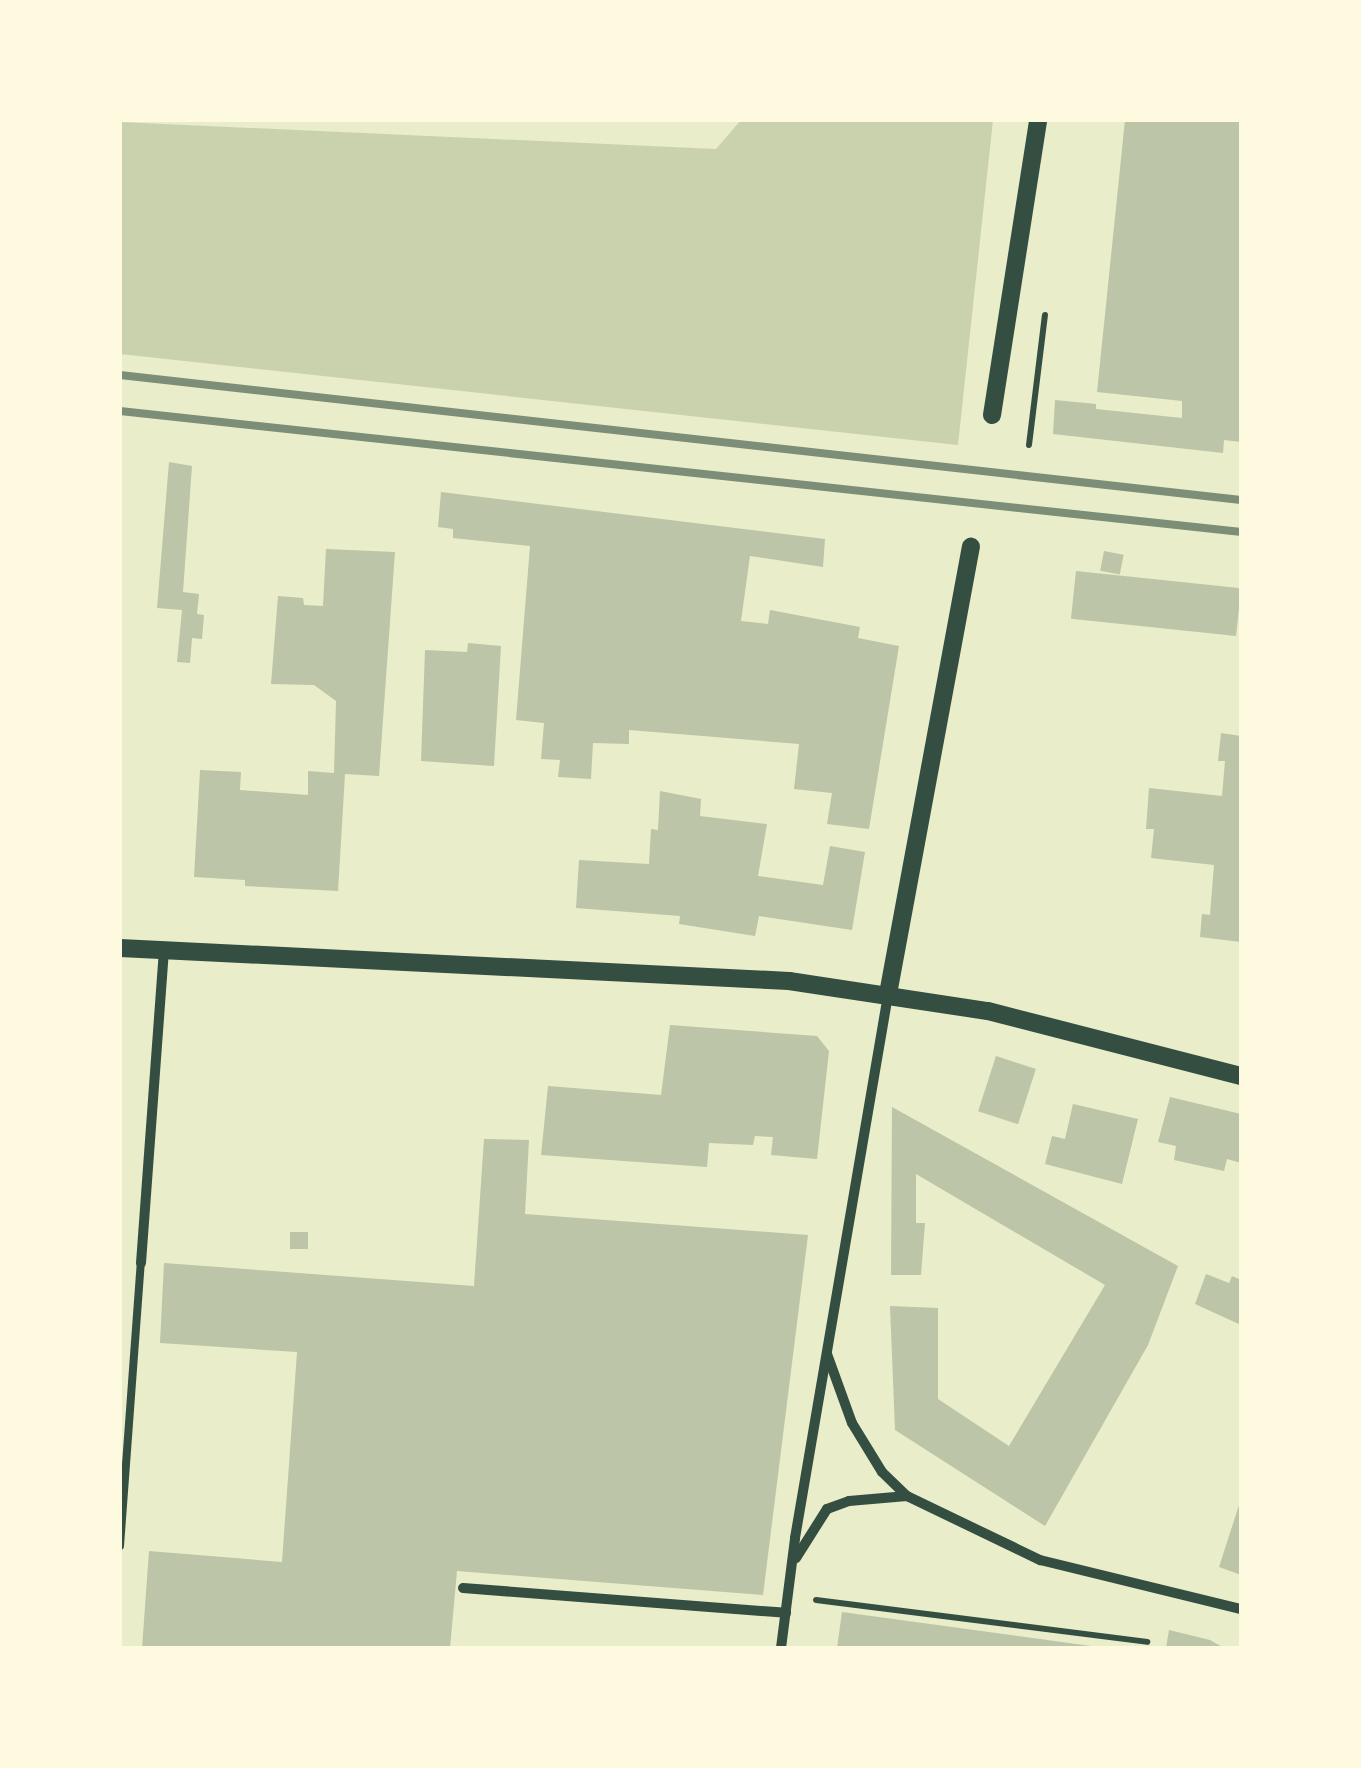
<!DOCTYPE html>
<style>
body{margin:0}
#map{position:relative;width:1361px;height:1768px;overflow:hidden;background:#e9edc9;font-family:"Asap Condensed",sans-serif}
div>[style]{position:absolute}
.green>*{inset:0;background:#cad2ad}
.building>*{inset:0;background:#bcc5a7;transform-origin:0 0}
.path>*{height:6px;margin:-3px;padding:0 3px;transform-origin:3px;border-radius:3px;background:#344e41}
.service>*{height:8px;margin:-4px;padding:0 4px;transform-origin:4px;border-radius:4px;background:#344e41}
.minor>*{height:10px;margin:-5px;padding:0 5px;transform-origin:5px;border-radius:5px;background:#344e41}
.tertiary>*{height:18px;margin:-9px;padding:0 9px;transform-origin:9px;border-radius:9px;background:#344e41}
.rail>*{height:8px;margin:-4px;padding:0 4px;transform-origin:4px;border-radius:4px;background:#7c8e77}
span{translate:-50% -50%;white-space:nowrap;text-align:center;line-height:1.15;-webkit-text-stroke:9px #fefae0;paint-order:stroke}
.frame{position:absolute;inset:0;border:122px solid #fefae0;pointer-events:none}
</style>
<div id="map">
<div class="green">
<div style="clip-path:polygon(741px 120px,993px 120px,958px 445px,120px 354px,120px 122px,716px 149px)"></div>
</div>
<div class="building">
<div style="clip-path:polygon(1125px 120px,1241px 120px,1241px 442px,1224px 440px,1223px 453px,1053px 434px,1055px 400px,1096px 404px,1096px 409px,1182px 418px,1182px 401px,1097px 392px)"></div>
<div style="clip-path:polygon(169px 462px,192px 466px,183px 592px,199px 594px,197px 614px,204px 615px,202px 639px,192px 638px,190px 663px,177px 662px,182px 610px,157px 608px)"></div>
<div style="clip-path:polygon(441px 492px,825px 539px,823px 567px,750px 556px,741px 621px,768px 624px,770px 610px,860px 627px,858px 638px,899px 646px,869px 829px,827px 824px,832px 793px,794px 789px,799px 744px,629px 730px,629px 744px,593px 743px,591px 779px,558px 777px,560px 760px,541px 759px,544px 723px,516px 720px,530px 546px,453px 538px,453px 529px,438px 527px)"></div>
<div style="clip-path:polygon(326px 549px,395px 552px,379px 776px,345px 774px,338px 891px,245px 886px,245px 880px,194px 877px,200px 770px,241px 772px,240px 790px,308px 795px,308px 771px,334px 773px,336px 701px,314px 685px,271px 684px,278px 596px,303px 598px,304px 605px,323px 606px)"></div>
<div style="left:1104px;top:551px;width:20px;height:20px;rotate:11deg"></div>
<div style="left:1076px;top:571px;width:166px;height:48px;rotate:6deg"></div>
<div style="clip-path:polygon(468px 643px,501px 646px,494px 766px,421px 761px,425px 650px,467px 652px)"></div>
<div style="clip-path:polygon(1221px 733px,1241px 736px,1241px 942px,1200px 937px,1202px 914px,1210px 915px,1214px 865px,1151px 858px,1154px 829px,1146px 829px,1149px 788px,1222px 796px,1225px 761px,1218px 761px)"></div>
<div style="clip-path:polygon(660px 791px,701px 799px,700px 816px,767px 824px,758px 876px,823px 885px,830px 846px,865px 852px,852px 930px,759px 916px,755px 936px,679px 924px,680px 916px,576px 908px,579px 860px,649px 864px,651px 829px,658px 830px)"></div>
<div style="clip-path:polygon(670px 1025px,817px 1036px,829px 1051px,817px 1159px,771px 1155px,773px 1137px,755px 1136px,753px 1145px,709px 1143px,707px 1167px,541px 1155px,548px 1086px,661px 1095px)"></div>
<div style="left:996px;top:1056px;width:42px;height:58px;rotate:18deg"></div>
<div style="clip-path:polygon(1170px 1097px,1241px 1114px,1241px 1163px,1227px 1159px,1224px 1171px,1174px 1160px,1176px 1146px,1158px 1142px)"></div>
<div style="clip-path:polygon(1073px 1104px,1138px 1119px,1122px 1184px,1045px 1164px,1052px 1136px,1065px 1139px)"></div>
<div style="clip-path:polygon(892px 1107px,1178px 1266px,1148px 1345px,1045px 1526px,895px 1430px,890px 1306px,938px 1308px,938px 1399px,1009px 1446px,1105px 1285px,916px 1174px,916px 1223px,925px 1223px,921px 1275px,891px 1275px)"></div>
<div style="clip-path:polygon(484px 1139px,529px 1140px,525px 1214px,808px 1235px,763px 1595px,457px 1571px,450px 1648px,142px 1648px,149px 1551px,282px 1562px,297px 1352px,160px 1343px,164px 1263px,474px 1286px)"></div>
<div style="left:290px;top:1232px;width:18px;height:17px"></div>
<div style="clip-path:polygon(1206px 1274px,1229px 1283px,1232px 1276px,1241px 1280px,1241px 1325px,1195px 1304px)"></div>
<div style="clip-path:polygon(1240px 1502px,1241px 1502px,1241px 1575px,1219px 1567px)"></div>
<div style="clip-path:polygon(842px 1612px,1091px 1646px,1091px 1648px,837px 1648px)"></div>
<div style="clip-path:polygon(1169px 1630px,1210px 1640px,1224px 1648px,1166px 1648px)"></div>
</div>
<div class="path">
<div style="left:1029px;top:445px;width:131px;rotate:-83deg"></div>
<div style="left:816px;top:1600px;width:334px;rotate:7.2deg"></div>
</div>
<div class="service">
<div style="left:120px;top:1546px;width:284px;rotate:-85.8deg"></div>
</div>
<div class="minor">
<div style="left:141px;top:1263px;width:313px;rotate:-85.8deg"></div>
<div style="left:827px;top:1354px;width:73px;rotate:70.1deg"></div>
<div style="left:852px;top:1423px;width:57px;rotate:58.5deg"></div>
<div style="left:882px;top:1472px;width:35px;rotate:44deg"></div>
<div style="left:907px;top:1496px;width:148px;rotate:25.7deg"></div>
<div style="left:1040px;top:1560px;width:207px;rotate:13.7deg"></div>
<div style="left:796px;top:1558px;width:58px;rotate:-57.7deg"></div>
<div style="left:827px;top:1509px;width:23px;rotate:-20deg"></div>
<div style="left:849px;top:1501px;width:58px;rotate:-4.9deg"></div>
<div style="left:463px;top:1588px;width:324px;rotate:4.4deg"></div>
<div style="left:781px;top:1648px;width:111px;rotate:-82.7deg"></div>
<div style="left:795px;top:1538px;width:551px;rotate:-80.28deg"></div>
</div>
<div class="tertiary">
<div style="left:992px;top:415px;width:299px;rotate:-81.1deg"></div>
<div style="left:120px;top:948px;width:670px;rotate:2.82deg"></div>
<div style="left:789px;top:981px;width:201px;rotate:8.6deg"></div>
<div style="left:988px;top:1011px;width:261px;rotate:14.4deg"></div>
<div style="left:888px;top:994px;width:455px;rotate:-79.5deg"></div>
</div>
<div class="rail">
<div style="left:120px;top:375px;width:1128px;rotate:6.36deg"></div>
<div style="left:120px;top:411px;width:1128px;rotate:6.16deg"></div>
</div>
<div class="frame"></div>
</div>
